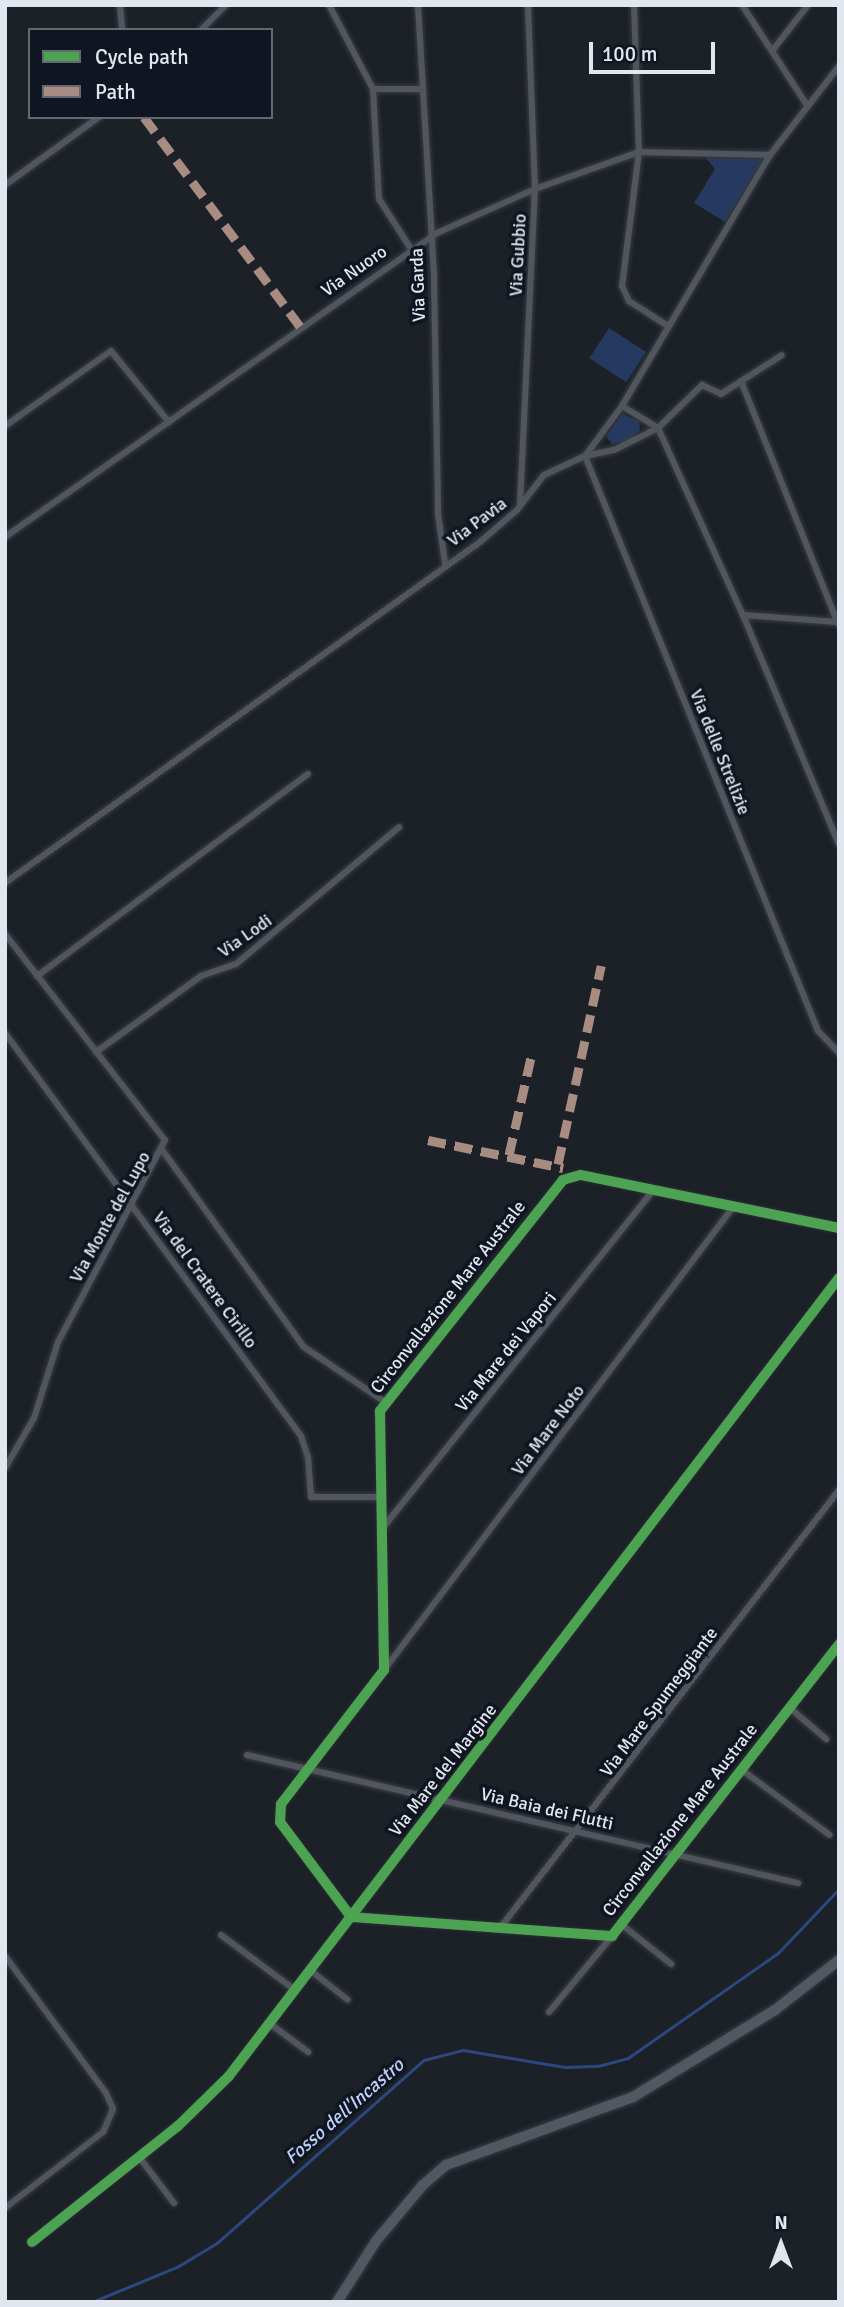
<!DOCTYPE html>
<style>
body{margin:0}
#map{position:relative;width:844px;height:2307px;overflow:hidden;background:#1c2027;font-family:Signika,sans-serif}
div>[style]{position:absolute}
.green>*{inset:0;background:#263a61;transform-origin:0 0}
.stream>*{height:2.5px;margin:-1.25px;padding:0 1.25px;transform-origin:1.25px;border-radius:1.25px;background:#2c4880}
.roads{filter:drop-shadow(0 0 2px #393d42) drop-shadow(0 0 2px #393d42)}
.street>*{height:6px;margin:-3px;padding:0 3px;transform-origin:3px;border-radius:3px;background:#51565e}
.secondary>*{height:10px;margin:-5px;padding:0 5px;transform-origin:5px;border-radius:5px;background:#525862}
.quiet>*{height:9px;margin-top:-4.5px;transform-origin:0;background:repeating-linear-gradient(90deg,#a88b81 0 18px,transparent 0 27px)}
.cycleway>*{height:10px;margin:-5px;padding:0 5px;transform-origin:5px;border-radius:5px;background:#4ca352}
span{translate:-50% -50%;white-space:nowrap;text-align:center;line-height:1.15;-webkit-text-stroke:7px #0f1521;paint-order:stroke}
.street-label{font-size:18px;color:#e2e7ef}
.water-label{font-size:19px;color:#bed1f6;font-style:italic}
.frame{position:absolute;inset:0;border:7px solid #e2e7ef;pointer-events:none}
.legend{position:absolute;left:28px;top:28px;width:245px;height:91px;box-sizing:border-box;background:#0f1521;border:2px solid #636973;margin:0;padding:9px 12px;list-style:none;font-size:21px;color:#e2e7ef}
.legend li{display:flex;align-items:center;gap:14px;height:35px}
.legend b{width:35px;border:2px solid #636973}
.north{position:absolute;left:746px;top:2209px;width:70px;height:70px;-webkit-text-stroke:5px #0f1521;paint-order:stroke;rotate:0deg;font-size:19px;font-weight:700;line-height:28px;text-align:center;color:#e2e7ef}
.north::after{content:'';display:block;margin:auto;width:24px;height:32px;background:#e2e7ef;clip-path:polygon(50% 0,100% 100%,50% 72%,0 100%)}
.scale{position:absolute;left:589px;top:42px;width:126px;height:32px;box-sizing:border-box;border:4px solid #e2e7ef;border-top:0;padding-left:9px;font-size:21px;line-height:24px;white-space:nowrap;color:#e2e7ef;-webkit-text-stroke:5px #0f1521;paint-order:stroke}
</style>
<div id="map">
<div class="green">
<div style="clip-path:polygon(706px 158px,763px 159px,725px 222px,694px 203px,715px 169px)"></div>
<div style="left:609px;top:328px;width:44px;height:36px;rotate:33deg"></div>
<div style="clip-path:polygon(622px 414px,639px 421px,640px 430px,630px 440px,612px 444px,606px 436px)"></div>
</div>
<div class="stream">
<div style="left:92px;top:2302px;width:92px;rotate:-22.4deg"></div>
<div style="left:177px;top:2267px;width:47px;rotate:-31deg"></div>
<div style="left:217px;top:2243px;width:276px;rotate:-41.5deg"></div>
<div style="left:424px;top:2060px;width:40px;rotate:-14.4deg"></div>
<div style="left:463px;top:2050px;width:103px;rotate:9.5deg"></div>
<div style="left:565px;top:2067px;width:33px;rotate:-2deg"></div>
<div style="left:598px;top:2066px;width:31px;rotate:-15deg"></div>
<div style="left:628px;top:2058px;width:183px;rotate:-35deg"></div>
<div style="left:778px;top:1953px;width:88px;rotate:-46.4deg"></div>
</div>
<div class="roads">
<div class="street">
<div style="left:120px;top:5px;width:25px;rotate:85deg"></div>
<div style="left:329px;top:5px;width:95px;rotate:62.4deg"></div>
<div style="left:373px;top:89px;width:48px"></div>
<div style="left:418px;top:5px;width:273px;rotate:86.6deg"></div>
<div style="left:434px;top:278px;width:236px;rotate:89deg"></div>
<div style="left:438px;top:514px;width:49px;rotate:81.9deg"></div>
<div style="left:634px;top:5px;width:147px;rotate:88.1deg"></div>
<div style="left:639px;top:152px;width:135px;rotate:97.2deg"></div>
<div style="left:622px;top:286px;width:17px;rotate:65deg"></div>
<div style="left:629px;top:301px;width:46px;rotate:32.7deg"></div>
<div style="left:742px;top:5px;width:119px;rotate:57deg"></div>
<div style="left:201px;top:30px;width:35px;rotate:-45deg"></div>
<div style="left:772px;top:51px;width:58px;rotate:-52deg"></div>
<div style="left:373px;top:89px;width:110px;rotate:86.9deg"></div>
<div style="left:379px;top:199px;width:59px;rotate:57.4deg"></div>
<div style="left:5px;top:185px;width:116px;rotate:-35.9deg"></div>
<div style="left:741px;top:381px;width:261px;rotate:68.2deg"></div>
<div style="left:622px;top:406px;width:42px;rotate:31.4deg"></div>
<div style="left:5px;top:426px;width:130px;rotate:-35.3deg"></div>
<div style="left:111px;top:351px;width:92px;rotate:50.8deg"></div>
<div style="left:658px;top:428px;width:205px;rotate:65.6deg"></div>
<div style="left:743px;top:615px;width:96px;rotate:4.2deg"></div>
<div style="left:585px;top:456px;width:620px;rotate:67.94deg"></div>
<div style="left:818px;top:1031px;width:30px;rotate:46deg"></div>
<div style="left:585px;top:456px;width:30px;rotate:-12deg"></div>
<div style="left:614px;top:450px;width:49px;rotate:-26.6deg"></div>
<div style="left:658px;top:428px;width:62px;rotate:-44.3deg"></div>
<div style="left:702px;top:385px;width:21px;rotate:25deg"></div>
<div style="left:721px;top:394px;width:72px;rotate:-32.6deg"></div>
<div style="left:520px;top:505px;width:316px;rotate:-87.3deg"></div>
<div style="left:535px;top:189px;width:184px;rotate:-92.2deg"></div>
<div style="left:5px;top:537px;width:528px;rotate:-35.13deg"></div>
<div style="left:437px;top:233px;width:107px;rotate:-24.2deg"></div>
<div style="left:535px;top:189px;width:110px;rotate:-19.6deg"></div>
<div style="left:639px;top:152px;width:131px;rotate:1.3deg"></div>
<div style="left:743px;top:615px;width:248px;rotate:67.3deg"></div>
<div style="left:5px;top:883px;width:585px;rotate:-35.67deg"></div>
<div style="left:480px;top:542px;width:49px;rotate:-40.9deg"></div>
<div style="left:517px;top:510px;width:44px;rotate:-52.4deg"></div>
<div style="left:544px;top:475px;width:45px;rotate:-24.9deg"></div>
<div style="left:585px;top:456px;width:62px;rotate:-53.5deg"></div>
<div style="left:622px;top:406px;width:291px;rotate:-59.5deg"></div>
<div style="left:770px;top:155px;width:113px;rotate:-52.2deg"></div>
<div style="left:5px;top:934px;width:261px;rotate:52.2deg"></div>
<div style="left:165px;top:1140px;width:229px;rotate:117.9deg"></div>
<div style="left:58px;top:1342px;width:80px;rotate:107.5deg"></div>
<div style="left:34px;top:1418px;width:58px;rotate:120.1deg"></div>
<div style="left:37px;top:976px;width:338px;rotate:-36.7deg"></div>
<div style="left:5px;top:1033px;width:500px;rotate:53.7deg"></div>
<div style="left:301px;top:1436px;width:22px;rotate:72deg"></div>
<div style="left:308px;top:1457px;width:40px;rotate:85.7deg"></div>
<div style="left:311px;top:1497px;width:69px"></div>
<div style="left:96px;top:1052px;width:130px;rotate:-35.9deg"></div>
<div style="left:201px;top:976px;width:37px;rotate:-19deg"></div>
<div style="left:236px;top:964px;width:213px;rotate:-40deg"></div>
<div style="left:163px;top:1151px;width:241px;rotate:54.3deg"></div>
<div style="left:304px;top:1347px;width:98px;rotate:34.2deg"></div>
<div style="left:839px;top:1228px;width:264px;rotate:-168.4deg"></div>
<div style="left:580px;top:1175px;width:18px;rotate:164deg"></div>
<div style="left:563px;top:1180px;width:295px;rotate:128.4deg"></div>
<div style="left:380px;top:1411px;width:259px;rotate:89.1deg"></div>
<div style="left:384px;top:1670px;width:169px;rotate:127.5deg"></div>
<div style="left:281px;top:1804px;width:18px;rotate:93deg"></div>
<div style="left:280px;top:1822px;width:119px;rotate:53.2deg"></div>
<div style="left:351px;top:1917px;width:262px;rotate:4.2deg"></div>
<div style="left:612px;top:1936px;width:370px;rotate:-52.1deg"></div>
<div style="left:381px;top:1530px;width:435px;rotate:-51.3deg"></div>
<div style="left:384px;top:1670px;width:580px;rotate:-52.99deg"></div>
<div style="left:790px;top:1708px;width:48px;rotate:40.7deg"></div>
<div style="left:247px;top:1755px;width:566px;rotate:13.08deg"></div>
<div style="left:742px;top:1770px;width:109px;rotate:36.5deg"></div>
<div style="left:622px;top:1925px;width:63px;rotate:38.5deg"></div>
<div style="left:500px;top:1928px;width:554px;rotate:-52.26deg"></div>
<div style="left:221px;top:1935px;width:92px;rotate:36.6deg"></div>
<div style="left:5px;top:1956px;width:170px;rotate:53.6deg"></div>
<div style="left:106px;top:2093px;width:17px;rotate:66deg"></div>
<div style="left:113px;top:2109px;width:25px;rotate:113deg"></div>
<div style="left:103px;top:2132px;width:124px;rotate:142.2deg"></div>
<div style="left:310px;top:1970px;width:48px;rotate:38.3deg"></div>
<div style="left:549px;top:2012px;width:99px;rotate:-50.3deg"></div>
<div style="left:269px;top:2023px;width:49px;rotate:36.6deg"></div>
<div style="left:139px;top:2157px;width:58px;rotate:52.7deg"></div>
<div style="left:32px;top:2242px;width:186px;rotate:-38.5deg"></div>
<div style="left:178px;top:2126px;width:71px;rotate:-44.4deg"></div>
<div style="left:229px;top:2076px;width:1004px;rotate:-52.61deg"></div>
</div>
<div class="secondary">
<div style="left:337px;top:2302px;width:72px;rotate:-57.4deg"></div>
<div style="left:376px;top:2241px;width:73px;rotate:-50deg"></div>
<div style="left:423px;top:2185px;width:30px;rotate:-41deg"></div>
<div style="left:446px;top:2165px;width:199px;rotate:-20deg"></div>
<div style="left:633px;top:2097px;width:167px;rotate:-31.5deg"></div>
<div style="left:775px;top:2010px;width:81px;rotate:-38deg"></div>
</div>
</div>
<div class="quiet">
<div style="left:144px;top:117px;width:261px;rotate:53.3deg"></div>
<div style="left:428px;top:1140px;width:138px;rotate:11.7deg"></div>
<div style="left:509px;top:1155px;width:105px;rotate:-77.3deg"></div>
<div style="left:558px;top:1164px;width:203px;rotate:-77.7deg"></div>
</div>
<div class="cycleway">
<div style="left:839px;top:1228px;width:264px;rotate:-168.4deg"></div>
<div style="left:580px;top:1175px;width:18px;rotate:164deg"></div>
<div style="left:563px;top:1180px;width:295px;rotate:128.4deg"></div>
<div style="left:380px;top:1411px;width:259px;rotate:89.1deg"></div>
<div style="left:384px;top:1670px;width:169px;rotate:127.5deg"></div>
<div style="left:281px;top:1804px;width:18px;rotate:93deg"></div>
<div style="left:280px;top:1822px;width:119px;rotate:53.2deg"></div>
<div style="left:351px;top:1917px;width:262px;rotate:4.2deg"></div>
<div style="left:612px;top:1936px;width:370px;rotate:-52.1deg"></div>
<div style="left:32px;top:2242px;width:186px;rotate:-38.5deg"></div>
<div style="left:178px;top:2126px;width:71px;rotate:-44.4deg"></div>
<div style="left:229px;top:2076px;width:1004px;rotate:-52.61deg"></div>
</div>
<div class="street-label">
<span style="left:518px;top:255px;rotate:-87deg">Via Gubbio</span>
<span style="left:354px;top:271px;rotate:-35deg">Via Nuoro</span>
<span style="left:418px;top:285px;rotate:-92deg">Via Garda</span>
<span style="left:477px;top:522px;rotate:-37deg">Via Pavia</span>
<span style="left:720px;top:752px;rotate:68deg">Via delle Strelizie</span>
<span style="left:245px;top:936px;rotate:-35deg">Via Lodi</span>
<span style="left:110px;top:1217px;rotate:-61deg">Via Monte del Lupo</span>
<span style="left:205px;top:1280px;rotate:54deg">Via del Cratere Cirillo</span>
<span style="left:448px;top:1297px;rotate:-52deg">Circonvallazione Mare Australe</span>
<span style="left:506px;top:1352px;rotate:-51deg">Via Mare dei Vapori</span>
<span style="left:548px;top:1430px;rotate:-53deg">Via Mare Noto</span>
<span style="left:659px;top:1702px;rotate:-53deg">Via Mare Spumeggiante</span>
<span style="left:443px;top:1770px;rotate:-52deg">Via Mare del Margine</span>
<span style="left:547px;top:1809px;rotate:13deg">Via Baia dei Flutti</span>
<span style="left:680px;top:1820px;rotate:-52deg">Circonvallazione Mare Australe</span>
</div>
<div class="water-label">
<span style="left:345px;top:2112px;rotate:-41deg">Fosso dell'Incastro</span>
</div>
<div class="frame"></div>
<ul class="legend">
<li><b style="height:9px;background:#4ca352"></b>Cycle path</li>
<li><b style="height:9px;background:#a88b81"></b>Path</li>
</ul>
<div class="north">N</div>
<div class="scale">100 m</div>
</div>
